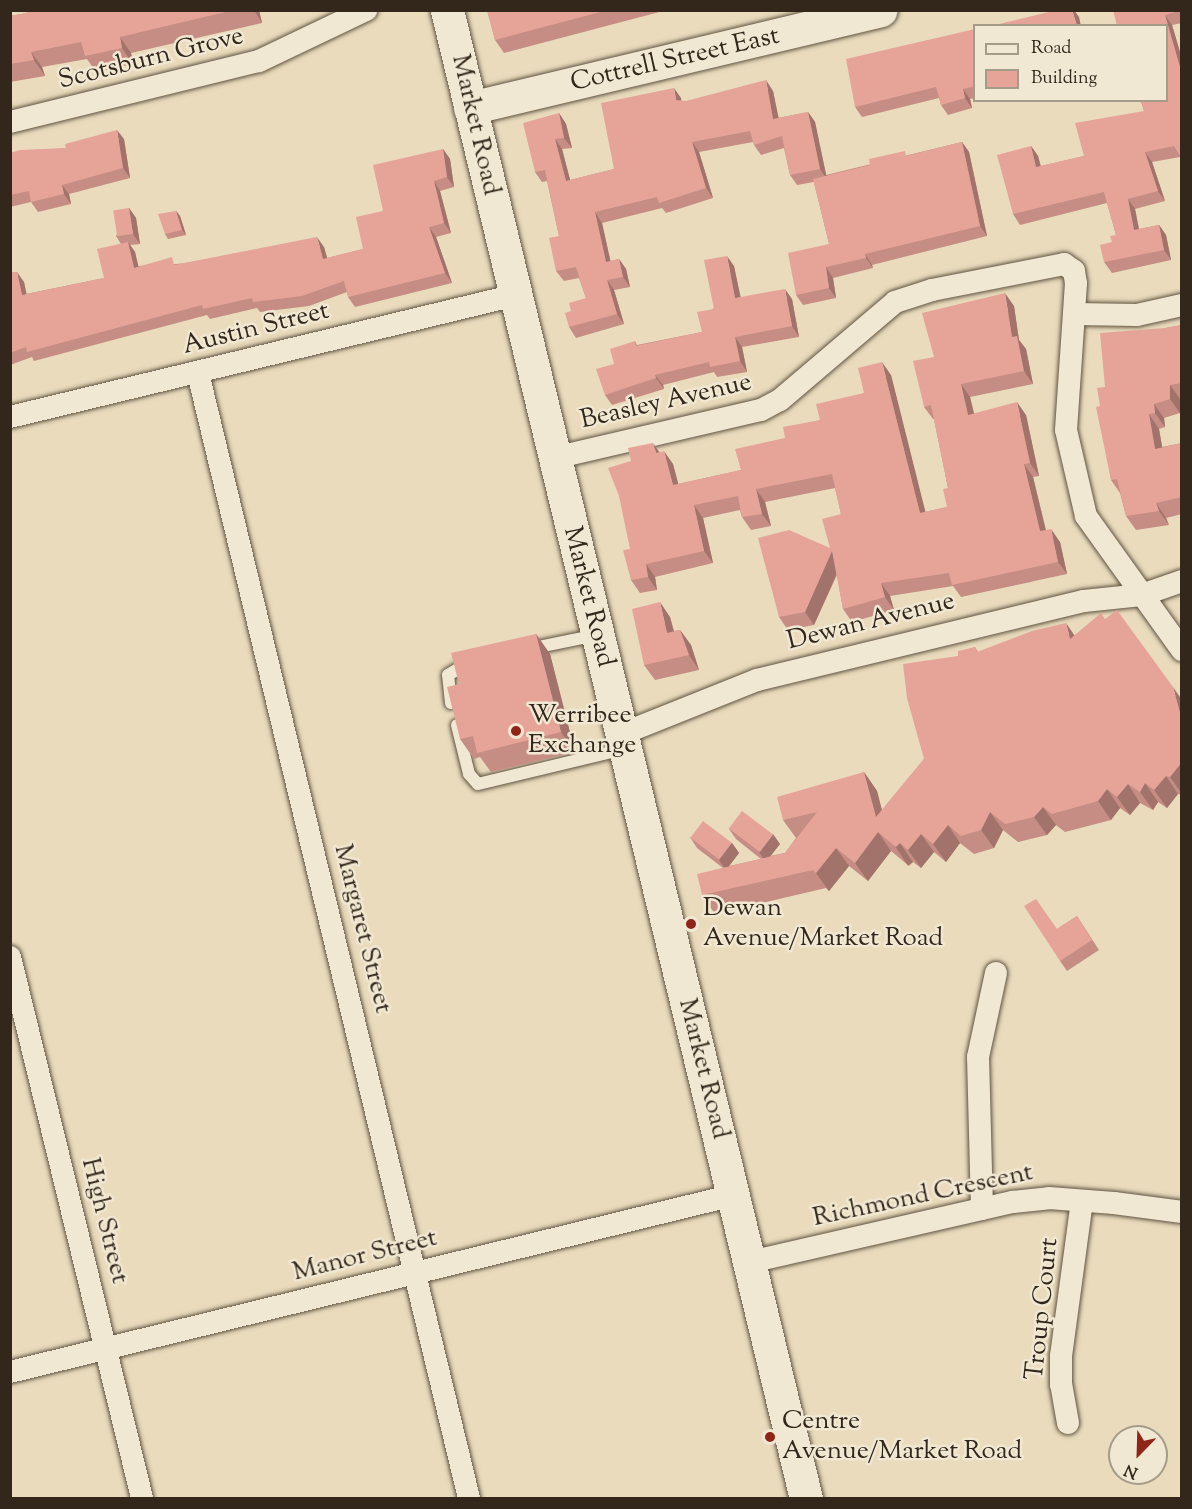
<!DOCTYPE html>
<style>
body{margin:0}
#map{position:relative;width:1192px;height:1509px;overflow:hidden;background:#e9dbbc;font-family:"Sorts Mill Goudy",serif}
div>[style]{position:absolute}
.roads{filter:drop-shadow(0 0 2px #605443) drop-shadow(0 0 2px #605443)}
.lane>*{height:12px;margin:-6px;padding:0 6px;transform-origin:6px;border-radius:6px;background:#f1e8d3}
.street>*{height:22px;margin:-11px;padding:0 11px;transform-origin:11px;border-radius:11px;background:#f1e8d3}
.secondary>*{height:33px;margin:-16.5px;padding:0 16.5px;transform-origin:16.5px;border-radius:16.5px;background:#f1e8d3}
.wall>*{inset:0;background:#c68d84}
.shaded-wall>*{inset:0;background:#a1736b;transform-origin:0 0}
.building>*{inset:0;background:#e6a499;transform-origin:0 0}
.dots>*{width:16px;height:16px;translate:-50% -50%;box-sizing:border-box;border:3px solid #f1e8d3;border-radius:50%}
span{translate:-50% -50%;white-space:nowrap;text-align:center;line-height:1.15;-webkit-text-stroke:5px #f1e8d3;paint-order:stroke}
.street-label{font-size:26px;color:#33271b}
.poi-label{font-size:26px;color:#33271b}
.left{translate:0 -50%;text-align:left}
.frame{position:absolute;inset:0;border:12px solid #33271b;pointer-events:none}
.legend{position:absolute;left:973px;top:24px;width:195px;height:78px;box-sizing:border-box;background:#f1e8d3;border:2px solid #a59b89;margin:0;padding:8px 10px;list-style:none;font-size:18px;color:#33271b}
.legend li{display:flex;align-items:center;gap:12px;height:30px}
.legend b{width:30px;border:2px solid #a59b89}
.north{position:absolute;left:1108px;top:1425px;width:60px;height:60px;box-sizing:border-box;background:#f1e8d3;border:2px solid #a59b89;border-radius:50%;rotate:203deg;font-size:16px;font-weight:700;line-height:24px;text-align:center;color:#33271b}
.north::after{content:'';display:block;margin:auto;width:21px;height:27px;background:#8f2418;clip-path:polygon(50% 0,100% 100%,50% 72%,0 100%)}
</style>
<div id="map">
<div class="roads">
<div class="lane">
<div style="left:529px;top:649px;width:69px;rotate:-11.6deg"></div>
<div style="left:451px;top:703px;width:28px;rotate:-96deg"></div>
<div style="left:448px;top:675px;width:23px;rotate:-31deg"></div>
<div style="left:457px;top:725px;width:50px;rotate:76.2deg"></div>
<div style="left:469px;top:774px;width:13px;rotate:48deg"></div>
<div style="left:478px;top:784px;width:150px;rotate:-13.5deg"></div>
</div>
<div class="street">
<div style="left:10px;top:122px;width:256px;rotate:-13.8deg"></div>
<div style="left:259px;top:61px;width:119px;rotate:-25.5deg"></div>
<div style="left:1074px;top:314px;width:63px;rotate:0.9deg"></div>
<div style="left:1137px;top:315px;width:46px;rotate:-12.5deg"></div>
<div style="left:198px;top:373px;width:1157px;rotate:76.46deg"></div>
<div style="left:10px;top:417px;width:520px;rotate:-13.56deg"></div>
<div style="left:554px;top:458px;width:212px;rotate:-13.1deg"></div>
<div style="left:761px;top:410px;width:21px;rotate:-28deg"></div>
<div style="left:780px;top:400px;width:151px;rotate:-40.4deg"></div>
<div style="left:895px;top:302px;width:39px;rotate:-18deg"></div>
<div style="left:932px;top:290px;width:135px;rotate:-11.1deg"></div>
<div style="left:1064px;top:264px;width:12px;rotate:35deg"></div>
<div style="left:1074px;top:271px;width:12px;rotate:81deg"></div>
<div style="left:1076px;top:283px;width:147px;rotate:93.9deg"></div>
<div style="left:1066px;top:430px;width:88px;rotate:76.9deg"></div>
<div style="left:1086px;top:516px;width:165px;rotate:54.4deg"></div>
<div style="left:622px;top:734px;width:145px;rotate:-21.8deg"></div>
<div style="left:757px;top:680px;width:336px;rotate:-13.6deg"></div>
<div style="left:1084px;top:601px;width:58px;rotate:-5.9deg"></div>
<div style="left:1142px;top:595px;width:42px;rotate:-19.3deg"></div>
<div style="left:10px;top:957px;width:557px;rotate:76.29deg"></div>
<div style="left:982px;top:1209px;width:152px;rotate:-91.5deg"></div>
<div style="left:978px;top:1057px;width:86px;rotate:-77.9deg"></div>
<div style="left:750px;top:1262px;width:270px;rotate:-12.9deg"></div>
<div style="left:1013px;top:1202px;width:36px;rotate:-6deg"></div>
<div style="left:1049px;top:1198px;width:65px;rotate:4.4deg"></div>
<div style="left:1114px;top:1203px;width:69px;rotate:7.5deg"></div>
<div style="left:10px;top:1372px;width:745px;rotate:-13.74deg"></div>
<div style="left:1068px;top:1423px;width:39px;rotate:-100deg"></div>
<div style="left:1061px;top:1385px;width:29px;rotate:-90deg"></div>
<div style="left:1061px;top:1356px;width:156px;rotate:-82.3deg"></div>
</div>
<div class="secondary">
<div style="left:447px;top:10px;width:1531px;rotate:76.44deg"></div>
<div style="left:470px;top:108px;width:422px;rotate:-13.4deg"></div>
</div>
</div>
<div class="wall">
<div style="clip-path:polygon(26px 10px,259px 10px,262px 23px,131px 53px,133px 64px,96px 72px,87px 59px,42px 67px,45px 76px,10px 82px,10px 16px,27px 13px)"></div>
<div style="clip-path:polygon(487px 10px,667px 10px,504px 53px,495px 40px)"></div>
<div style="clip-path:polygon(1182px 10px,1182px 23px,1172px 25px,1182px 59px,1182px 159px,1180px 157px,1152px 162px,1165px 201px,1135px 209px,1139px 229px,1159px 225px,1166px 235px,1171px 260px,1112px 273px,1104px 262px,1116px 235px,1107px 203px,1020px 225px,1013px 214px,1031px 146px,1038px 156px,1041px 166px,1084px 156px,1144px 111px,1117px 26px)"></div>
<div style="clip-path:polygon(975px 29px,975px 98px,970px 99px,972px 108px,948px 115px,941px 105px,939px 98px,862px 117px,855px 107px)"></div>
<div style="clip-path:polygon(773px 91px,778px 118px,808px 112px,815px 122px,826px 175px,962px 142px,969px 152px,987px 236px,872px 265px,873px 268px,833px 278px,836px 298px,803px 305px,796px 295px,829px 244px,814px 182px,797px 185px,790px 175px,784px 148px,761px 155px,754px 145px,753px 142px,699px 152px,713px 198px,666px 213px,662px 208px,602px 223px,610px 261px,619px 259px,626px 269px,630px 287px,614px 290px,624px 324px,576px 338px,569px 327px,571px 311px,586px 298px,579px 278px,564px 281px,556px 271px,559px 236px,547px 181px,542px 182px,535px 172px,559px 113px,566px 124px,572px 148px,562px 149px,570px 180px,614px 169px,681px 98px,681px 101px,686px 101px)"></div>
<div style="clip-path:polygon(124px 139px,130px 178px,69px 194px,71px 204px,38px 212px,31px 202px,10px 207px,10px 153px,66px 148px)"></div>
<div style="clip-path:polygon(443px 149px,450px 159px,454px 187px,440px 191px,451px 233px,436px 237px,452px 283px,355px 307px,348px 297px,347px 292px,309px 306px,260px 312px,257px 308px,210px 319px,207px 315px,34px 361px,32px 357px,10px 365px,10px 272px,24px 282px,26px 294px,104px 278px,121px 244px,116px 236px,129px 208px,136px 218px,140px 244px,130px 245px,135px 252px,138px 266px,177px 264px,324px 247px,327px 258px,363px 249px,383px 211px)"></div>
<div style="clip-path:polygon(176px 211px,180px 216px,186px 235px,168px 239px,165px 234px)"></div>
<div style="clip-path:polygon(734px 266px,740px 297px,792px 299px,799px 337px,742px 347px,747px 372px,717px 377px,714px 372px,663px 385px,664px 389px,612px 405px,605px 395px,614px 364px,635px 341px,637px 345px,702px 332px)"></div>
<div style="clip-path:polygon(1014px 306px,1019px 340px,1026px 349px,1033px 384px,970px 397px,974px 413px,1026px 415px,1039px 476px,1033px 477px,1046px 530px,1060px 542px,1067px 574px,961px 597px,953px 586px,890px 596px,894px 610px,852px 622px,843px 609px,837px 575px,814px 625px,788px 630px,779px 617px,830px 548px,841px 514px,835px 488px,765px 502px,771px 526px,751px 530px,742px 517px,740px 510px,703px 518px,713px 563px,655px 577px,657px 590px,640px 593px,631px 580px,631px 461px,659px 452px,673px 464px,678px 484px,741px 470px,785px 438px,820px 420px,864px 393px,891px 375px,925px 512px,947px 507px,948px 488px,934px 419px,933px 419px,924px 407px,934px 357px)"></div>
<div style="clip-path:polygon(1182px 325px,1182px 399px,1180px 399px,1180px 413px,1164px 418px,1165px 427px,1159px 429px,1162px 447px,1182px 443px,1182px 514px,1166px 518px,1169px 525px,1136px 530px,1126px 516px,1120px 493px,1111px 480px,1100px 406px,1105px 387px,1165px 328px)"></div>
<div style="clip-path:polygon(670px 617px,674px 631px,680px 630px,691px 645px,699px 670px,655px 680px,644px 665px)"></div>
<div style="clip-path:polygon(536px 634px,550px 654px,575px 752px,491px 772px,480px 757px,474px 759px,460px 739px,459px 684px)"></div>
<div style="clip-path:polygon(1074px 635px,1182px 700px,1182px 795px,1178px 794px,1167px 808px,1158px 802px,1153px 810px,1140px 803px,1130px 815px,1120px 808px,1111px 820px,1065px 832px,1056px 825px,1047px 835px,1018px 842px,1003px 830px,994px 848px,974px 854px,960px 843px,946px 862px,934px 852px,921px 868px,913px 862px,909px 866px,891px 851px,868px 881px,849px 866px,829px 891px,826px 888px,715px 914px,702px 895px,723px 868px,697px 848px,690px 837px,732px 843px,739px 853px,729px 866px,761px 859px,736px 839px,729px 829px,780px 844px,770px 856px,785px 853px,796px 838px,783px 820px,864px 772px,877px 791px,882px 810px,924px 759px,958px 656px,975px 647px,978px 652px)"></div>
<div style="clip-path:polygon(1077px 916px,1099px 950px,1067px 971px,1060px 961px,1057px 929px)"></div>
</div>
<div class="shaded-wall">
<div style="clip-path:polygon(254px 10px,259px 10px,262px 23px)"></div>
<div style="clip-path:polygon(1072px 10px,1074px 10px,1079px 17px,1081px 26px,1077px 26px)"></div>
<div style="clip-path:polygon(1165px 15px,1172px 25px,1182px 59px,1182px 74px)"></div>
<div style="clip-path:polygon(120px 37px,131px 53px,133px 64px,122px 48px)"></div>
<div style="clip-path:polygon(31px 52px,42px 67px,45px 76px,34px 60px)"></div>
<div style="clip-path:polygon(766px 80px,773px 91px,781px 129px,773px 119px)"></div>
<div style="clip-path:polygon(674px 88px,681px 98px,683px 111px,676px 100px)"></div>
<div style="clip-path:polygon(963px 89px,970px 99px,972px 108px,965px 98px)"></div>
<div style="clip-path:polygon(808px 112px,815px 122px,827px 179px,820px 169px)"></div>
<div style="clip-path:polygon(559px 113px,566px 124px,572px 148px,564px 138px)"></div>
<div style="clip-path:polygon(117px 130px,124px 139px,130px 178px,123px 168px)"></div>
<div style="clip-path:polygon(555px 139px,562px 149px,573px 191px,566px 181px)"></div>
<div style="clip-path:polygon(692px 142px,699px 152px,713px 198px,706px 188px)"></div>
<div style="clip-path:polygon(962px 142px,969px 152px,987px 236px,980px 226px)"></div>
<div style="clip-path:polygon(1031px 146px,1038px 156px,1043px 177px,1036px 167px)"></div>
<div style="clip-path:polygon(443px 149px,450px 159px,454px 187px,447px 177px)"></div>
<div style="clip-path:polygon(1145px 152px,1152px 162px,1165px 201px,1158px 191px)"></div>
<div style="clip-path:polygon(434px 181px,440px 191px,451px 233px,444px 223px)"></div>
<div style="clip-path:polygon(62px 185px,69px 194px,71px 204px,64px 194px)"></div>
<div style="clip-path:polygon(1128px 199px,1135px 209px,1141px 240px,1134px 230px)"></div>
<div style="clip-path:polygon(129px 208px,136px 218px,140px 244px,133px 234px)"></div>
<div style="clip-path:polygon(176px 211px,180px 216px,186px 235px,182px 230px)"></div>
<div style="clip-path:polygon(595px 212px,602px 223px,613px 272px,606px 262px)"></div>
<div style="clip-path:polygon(1159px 225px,1166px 235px,1171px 260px,1164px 250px)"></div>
<div style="clip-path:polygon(429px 227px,436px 237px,452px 283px,445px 273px)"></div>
<div style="clip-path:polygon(317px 237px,324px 247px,330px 268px,323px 259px)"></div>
<div style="clip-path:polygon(128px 242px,135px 252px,141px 277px,134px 268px)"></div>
<div style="clip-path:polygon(865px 254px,872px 265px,873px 268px,866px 258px)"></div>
<div style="clip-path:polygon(727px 256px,734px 266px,743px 308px,735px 298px)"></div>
<div style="clip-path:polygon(619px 259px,626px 269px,630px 287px,623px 277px)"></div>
<div style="clip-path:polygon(826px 267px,833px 278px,836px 298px,829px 288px)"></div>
<div style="clip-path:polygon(17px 272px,24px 282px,29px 305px,22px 295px)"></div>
<div style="clip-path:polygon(607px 280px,614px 290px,624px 324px,617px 314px)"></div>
<div style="clip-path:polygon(785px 289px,792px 299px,799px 337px,792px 326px)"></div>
<div style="clip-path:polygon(1005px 293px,1014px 306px,1019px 340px,1026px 349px,1033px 384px,1024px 371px,1012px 337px)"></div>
<div style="clip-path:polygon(735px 337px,742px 347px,747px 372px,740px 361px)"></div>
<div style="clip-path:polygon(882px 362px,891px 375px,929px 526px,920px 513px)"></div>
<div style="clip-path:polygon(655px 375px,663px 385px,664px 389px,656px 378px)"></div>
<div style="clip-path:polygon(961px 384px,970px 397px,977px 427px,968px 415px)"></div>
<div style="clip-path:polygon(1170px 385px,1180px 399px,1180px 413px,1170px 399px)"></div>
<div style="clip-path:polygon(1017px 402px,1026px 415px,1039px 476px,1030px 463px)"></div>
<div style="clip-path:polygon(1154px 404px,1164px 418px,1165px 427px,1155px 413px)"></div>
<div style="clip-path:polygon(1149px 414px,1159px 429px,1165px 463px,1155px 449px)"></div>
<div style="clip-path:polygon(653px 443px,662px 456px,656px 453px)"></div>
<div style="clip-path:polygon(664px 451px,673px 464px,682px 498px,673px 485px)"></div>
<div style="clip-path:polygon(1024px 464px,1033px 477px,1049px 544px,1040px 531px)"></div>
<div style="clip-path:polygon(756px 489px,765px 502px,771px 526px,762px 514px)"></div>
<div style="clip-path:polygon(1156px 503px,1166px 518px,1169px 525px,1159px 511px)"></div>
<div style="clip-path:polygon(694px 505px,703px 518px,713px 563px,704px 551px)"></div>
<div style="clip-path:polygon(1051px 529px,1060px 542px,1067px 574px,1058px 562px)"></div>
<div style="clip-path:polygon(832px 551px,841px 564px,814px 625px,805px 612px)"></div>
<div style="clip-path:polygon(646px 564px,655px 577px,657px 590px,648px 577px)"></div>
<div style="clip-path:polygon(881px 583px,890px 596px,894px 610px,885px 597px)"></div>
<div style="clip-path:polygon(660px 602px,670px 617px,678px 648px,667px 633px)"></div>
<div style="clip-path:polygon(1066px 623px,1079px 642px,1070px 639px)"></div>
<div style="clip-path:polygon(680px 630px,691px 645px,699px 670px,689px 655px)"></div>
<div style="clip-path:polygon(536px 634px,550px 654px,575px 752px,561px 732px)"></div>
<div style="clip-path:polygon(1173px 687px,1182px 700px,1182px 720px)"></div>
<div style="clip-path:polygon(1182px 762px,1182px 794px,1170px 777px)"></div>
<div style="clip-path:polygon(864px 772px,877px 791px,888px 835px,876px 817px)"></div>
<div style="clip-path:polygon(1166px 776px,1178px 794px,1167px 808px,1154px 790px)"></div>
<div style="clip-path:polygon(1145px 783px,1158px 802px,1153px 810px,1140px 792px)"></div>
<div style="clip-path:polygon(1128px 784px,1140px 803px,1130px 815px,1117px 797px)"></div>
<div style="clip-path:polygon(1107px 789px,1120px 808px,1111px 820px,1098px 801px)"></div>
<div style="clip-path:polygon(1043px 807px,1056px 825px,1047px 835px,1034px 817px)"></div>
<div style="clip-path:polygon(990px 812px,1003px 830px,994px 848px,981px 830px)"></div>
<div style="clip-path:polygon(948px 825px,960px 843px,946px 862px,933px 844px)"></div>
<div style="clip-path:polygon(878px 832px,891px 851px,868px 881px,855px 863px)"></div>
<div style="clip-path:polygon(773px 834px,780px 844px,766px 862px,759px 852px)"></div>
<div style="clip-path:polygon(921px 834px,934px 852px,921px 868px,908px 850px)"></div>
<div style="clip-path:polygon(732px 843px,739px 853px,726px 870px,719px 860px)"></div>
<div style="left:900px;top:843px;width:23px;height:6px;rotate:56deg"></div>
<div style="clip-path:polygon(836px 848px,849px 866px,829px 891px,816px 873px)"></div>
</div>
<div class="building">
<div style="clip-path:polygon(26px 10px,234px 10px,120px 37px,122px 48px,85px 56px,81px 42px,31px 52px,34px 60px,10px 64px,10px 16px,27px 13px)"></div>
<div style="clip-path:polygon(487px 10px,608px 10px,495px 40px)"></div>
<div style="clip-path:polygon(1057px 10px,1072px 10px,1077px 26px,991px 26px)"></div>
<div style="clip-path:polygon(1113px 10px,1182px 10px,1165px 15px,1182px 74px,1182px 159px,1174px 146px,1145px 152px,1158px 191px,1128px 199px,1134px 230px,1159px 225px,1164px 250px,1104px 262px,1100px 245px,1112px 242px,1110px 236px,1116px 235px,1104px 192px,1013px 214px,997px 155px,1031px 146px,1036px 167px,1084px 156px,1075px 123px,1144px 111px,1141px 100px,1167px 100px,1167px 26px,1117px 26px)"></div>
<div style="clip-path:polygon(975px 29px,975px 86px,963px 89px,965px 98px,941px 105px,936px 87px,855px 107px,846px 59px)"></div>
<div style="clip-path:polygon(766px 80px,773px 119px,808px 112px,820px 169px,790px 175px,782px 136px,754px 145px,750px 131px,692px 142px,706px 188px,659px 203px,657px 197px,595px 212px,606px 262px,619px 259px,623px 277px,607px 280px,617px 314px,569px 327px,565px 313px,571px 311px,569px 303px,586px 298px,576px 267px,556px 271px,549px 238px,559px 236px,545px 170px,535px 172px,523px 123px,559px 113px,564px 138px,555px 139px,566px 181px,614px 169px,601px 103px,674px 88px,676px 100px,686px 101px)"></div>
<div style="clip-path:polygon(117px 130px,123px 168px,62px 185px,64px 194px,31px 202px,29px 191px,10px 195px,10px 153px,20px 150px,66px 148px,65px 144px)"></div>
<div style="clip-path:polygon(962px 142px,980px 226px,865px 254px,866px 258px,826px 267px,829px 288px,796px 295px,788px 253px,829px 244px,813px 179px,870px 165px,869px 159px,905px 151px,906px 156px)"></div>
<div style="clip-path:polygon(443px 149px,447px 177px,434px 181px,444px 223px,429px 227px,445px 273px,348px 297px,344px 281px,302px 296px,253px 302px,252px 298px,203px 309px,202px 305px,27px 352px,26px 347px,10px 353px,10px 272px,17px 272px,22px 295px,104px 278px,97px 249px,128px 242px,134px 268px,172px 257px,174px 265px,317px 237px,323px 259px,363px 249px,356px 217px,383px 211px,373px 165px)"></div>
<div style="left:129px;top:208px;width:26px;height:16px;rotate:81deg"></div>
<div style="clip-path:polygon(176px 211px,182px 230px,165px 234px,158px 214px)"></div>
<div style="clip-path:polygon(727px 256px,735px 298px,785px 289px,792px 326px,735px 337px,740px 361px,710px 367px,709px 362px,655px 375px,656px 378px,605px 395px,596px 369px,614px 364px,610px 349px,635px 341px,636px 346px,702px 332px,697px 312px,714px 309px,704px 260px)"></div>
<div style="clip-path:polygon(1005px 293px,1012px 337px,1017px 336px,1024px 371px,961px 384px,968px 415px,1017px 402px,1030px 463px,1024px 464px,1040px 531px,1051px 529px,1058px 562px,952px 585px,949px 573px,881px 583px,885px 597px,843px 609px,832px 551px,805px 612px,779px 617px,758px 538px,789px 530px,830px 548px,822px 519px,841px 514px,832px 474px,756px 489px,762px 514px,742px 517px,738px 496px,694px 505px,704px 551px,646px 564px,648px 577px,631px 580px,623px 550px,630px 549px,619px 496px,608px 468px,631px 461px,628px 448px,653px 443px,656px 453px,664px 451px,673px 485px,741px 470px,735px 449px,785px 438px,783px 427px,820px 420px,816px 404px,864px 393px,858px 368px,882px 362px,920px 513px,947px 507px,943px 489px,948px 488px,931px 405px,924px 407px,913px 361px,934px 357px,922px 313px)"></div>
<div style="clip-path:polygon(1182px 325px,1182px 383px,1170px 385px,1170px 399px,1154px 404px,1155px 413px,1149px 414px,1155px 449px,1182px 443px,1182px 497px,1156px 503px,1159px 511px,1126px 516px,1117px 479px,1111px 480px,1096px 407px,1100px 406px,1097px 388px,1105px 387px,1100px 333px,1165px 328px)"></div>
<div style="clip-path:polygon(660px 602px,667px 633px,680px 630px,689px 655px,644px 665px,632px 609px)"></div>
<div style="clip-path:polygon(1117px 610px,1173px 687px,1182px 720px,1182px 762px,1170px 777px,1166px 776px,1154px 790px,1145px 783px,1140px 792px,1128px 784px,1117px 797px,1107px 789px,1098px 801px,1052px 814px,1043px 807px,1034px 817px,1005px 824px,990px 812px,981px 830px,961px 836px,948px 825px,933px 844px,921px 834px,908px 850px,900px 843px,896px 847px,878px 832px,855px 863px,836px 848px,816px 873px,813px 870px,702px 895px,697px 874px,785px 853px,817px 812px,783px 820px,777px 797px,864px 772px,876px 817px,924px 759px,907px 698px,903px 664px,958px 656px,958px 651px,975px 647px,977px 652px,1032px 631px,1066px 623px,1070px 639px,1101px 613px,1105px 619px)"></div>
<div style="clip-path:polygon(536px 634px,561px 732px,477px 753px,473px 736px,460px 739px,447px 687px,459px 684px,451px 653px)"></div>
<div style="left:742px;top:811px;width:39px;height:22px;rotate:37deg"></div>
<div style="left:703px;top:821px;width:36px;height:21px;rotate:37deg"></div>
<div style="clip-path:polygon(1036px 899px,1057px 929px,1077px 916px,1092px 940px,1060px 961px,1024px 906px)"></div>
</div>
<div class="dots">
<div style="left:516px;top:731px;background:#8f2418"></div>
<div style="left:691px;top:924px;background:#8f2418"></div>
<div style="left:770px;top:1437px;background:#8f2418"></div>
</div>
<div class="street-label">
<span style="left:151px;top:59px;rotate:-14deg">Scotsburn Grove</span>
<span style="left:675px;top:60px;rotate:-13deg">Cottrell Street East</span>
<span style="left:475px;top:125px;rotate:77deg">Market Road</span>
<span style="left:256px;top:329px;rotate:-14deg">Austin Street</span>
<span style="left:666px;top:402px;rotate:-13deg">Beasley Avenue</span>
<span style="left:588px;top:597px;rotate:76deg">Market Road</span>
<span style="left:871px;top:622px;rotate:-14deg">Dewan Avenue</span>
<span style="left:362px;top:929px;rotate:76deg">Margaret Street</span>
<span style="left:703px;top:1069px;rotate:76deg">Market Road</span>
<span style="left:923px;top:1196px;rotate:-12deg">Richmond Crescent</span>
<span style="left:104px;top:1221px;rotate:76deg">High Street</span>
<span style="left:365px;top:1256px;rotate:-14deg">Manor Street</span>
<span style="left:1043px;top:1309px;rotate:-84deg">Troup Court</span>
</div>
<div class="poi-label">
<span class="left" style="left:528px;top:731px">Werribee<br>Exchange</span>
<span class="left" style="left:703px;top:924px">Dewan<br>Avenue/Market Road</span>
<span class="left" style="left:782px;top:1437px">Centre<br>Avenue/Market Road</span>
</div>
<div class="frame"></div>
<ul class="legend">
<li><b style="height:8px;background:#f1e8d3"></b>Road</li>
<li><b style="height:16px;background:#e6a499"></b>Building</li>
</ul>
<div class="north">N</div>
</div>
